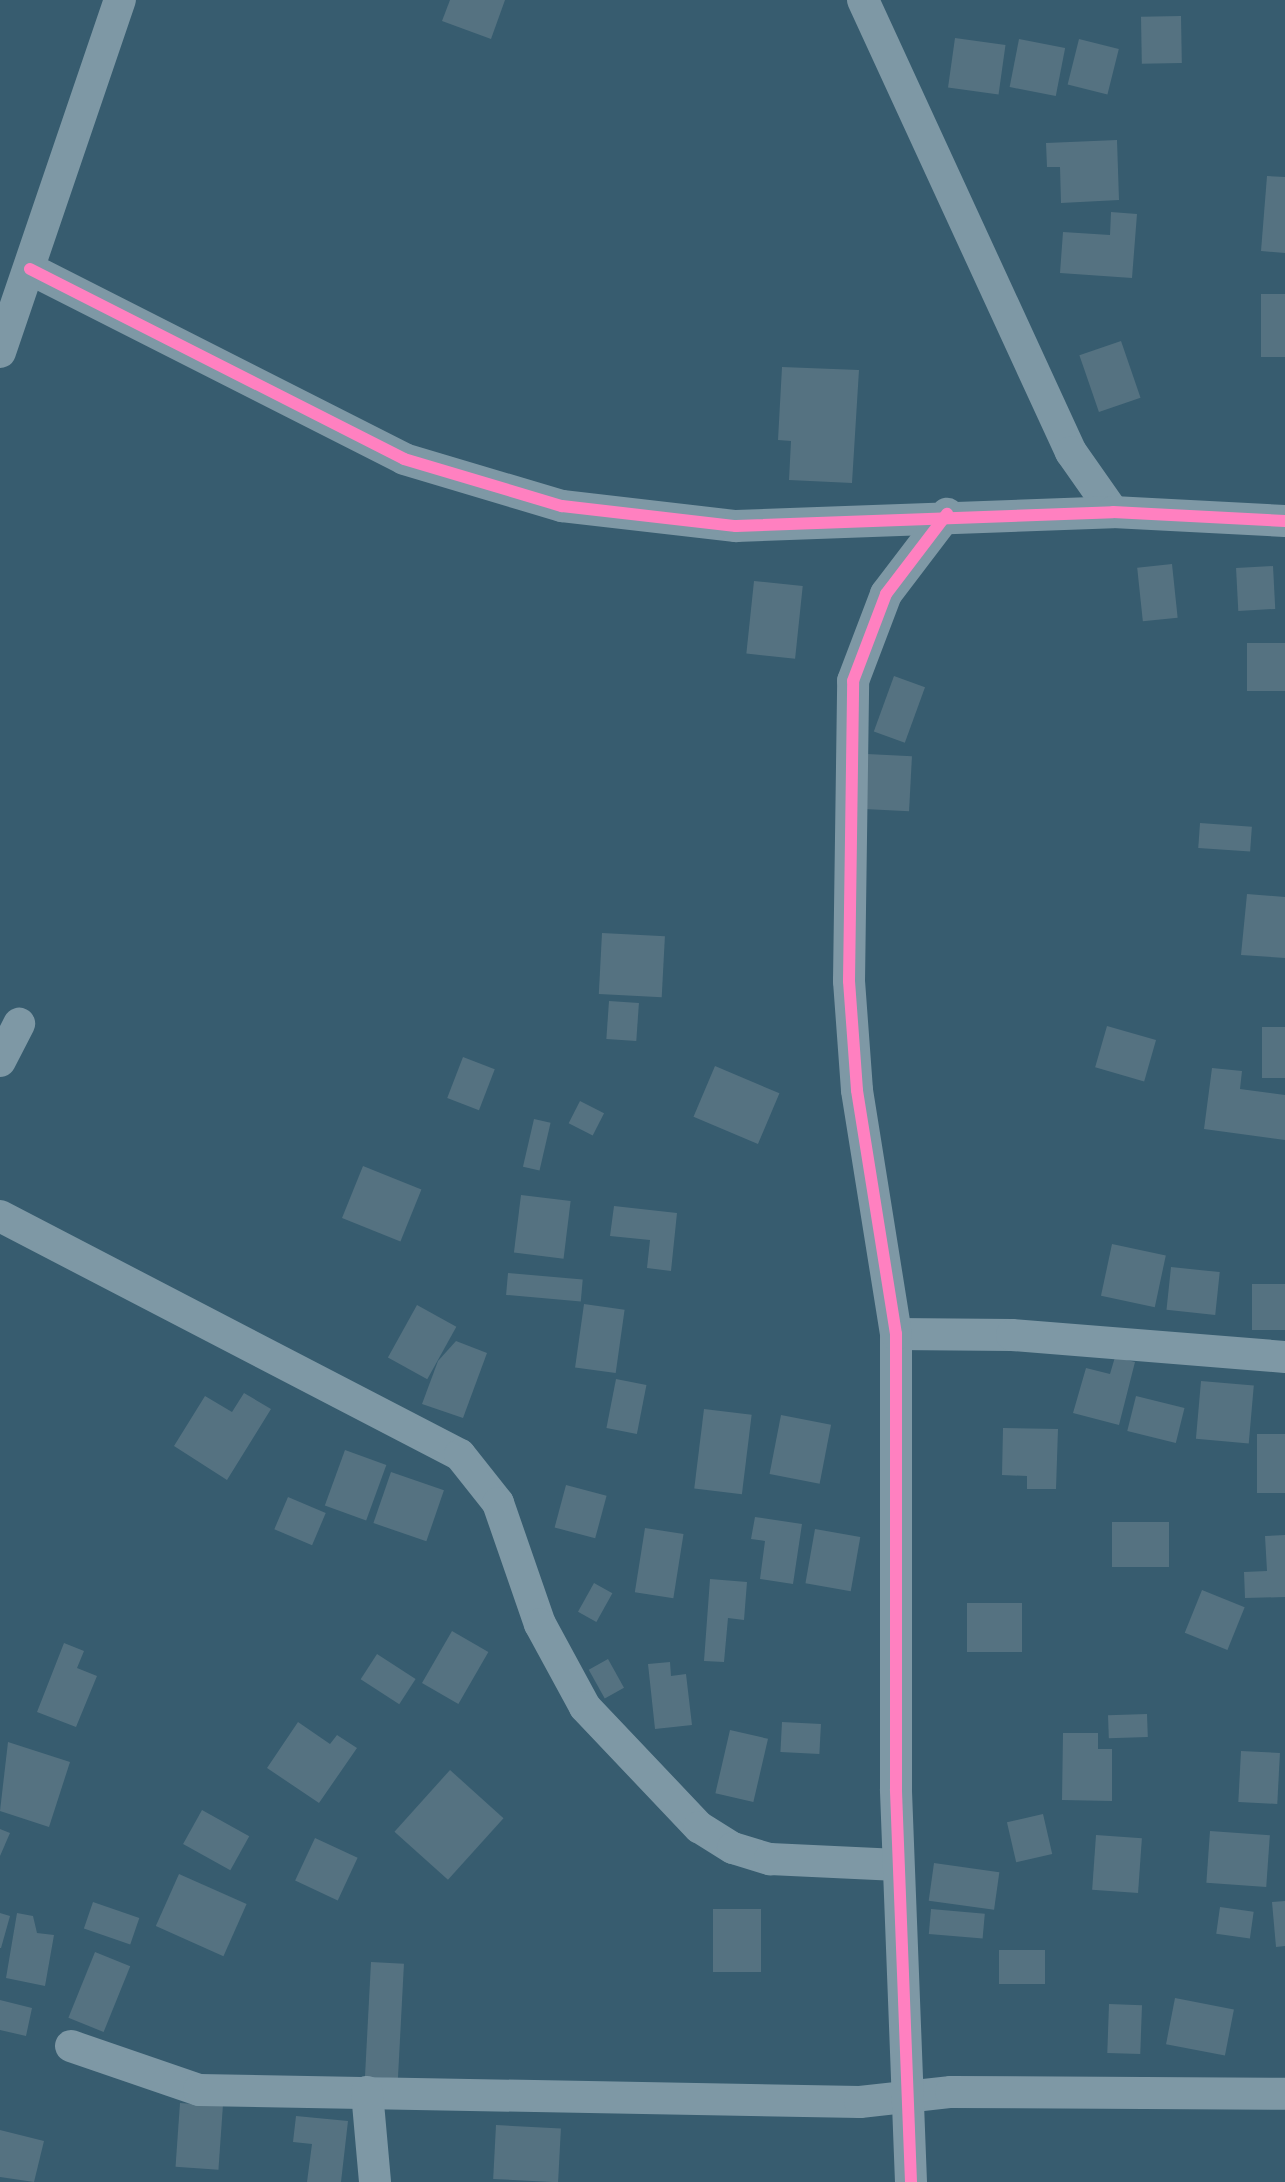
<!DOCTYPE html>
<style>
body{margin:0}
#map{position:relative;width:1285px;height:2182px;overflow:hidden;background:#375c6f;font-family:Jost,sans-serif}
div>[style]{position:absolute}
.building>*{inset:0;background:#557281;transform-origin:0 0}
.street>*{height:32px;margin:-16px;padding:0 16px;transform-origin:16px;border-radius:16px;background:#7e98a5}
.cycleway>*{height:12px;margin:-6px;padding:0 6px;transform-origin:6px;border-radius:6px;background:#ff80c0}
span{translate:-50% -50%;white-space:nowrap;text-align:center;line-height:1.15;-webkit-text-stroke:8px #206486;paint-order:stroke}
</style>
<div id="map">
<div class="building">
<div style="clip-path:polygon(450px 0,505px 0,491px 39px,442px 21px)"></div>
<div style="left:1181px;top:16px;width:47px;height:40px;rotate:89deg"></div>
<div style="left:955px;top:38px;width:51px;height:50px;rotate:8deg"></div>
<div style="left:1019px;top:39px;width:47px;height:49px;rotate:11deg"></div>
<div style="left:1079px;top:39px;width:41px;height:47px;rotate:14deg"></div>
<div style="clip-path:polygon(1117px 140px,1119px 200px,1061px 203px,1060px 167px,1047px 167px,1046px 143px)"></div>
<div style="clip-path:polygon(1267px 176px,1285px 177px,1285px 253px,1261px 251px)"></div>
<div style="clip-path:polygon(1111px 212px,1137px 214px,1132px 278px,1060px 273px,1063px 232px,1110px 235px)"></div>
<div style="left:1261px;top:294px;width:24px;height:63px"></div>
<div style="left:1121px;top:341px;width:60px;height:44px;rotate:71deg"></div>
<div style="clip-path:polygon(782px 367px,859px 370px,852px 483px,789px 480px,791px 441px,778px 440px)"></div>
<div style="left:1172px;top:564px;width:54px;height:35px;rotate:84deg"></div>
<div style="left:1273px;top:566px;width:43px;height:37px;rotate:87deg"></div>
<div style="left:754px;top:581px;width:49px;height:73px;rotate:6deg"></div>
<div style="left:1247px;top:643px;width:38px;height:48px"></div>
<div style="left:894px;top:676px;width:33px;height:59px;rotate:20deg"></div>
<div style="left:867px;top:754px;width:45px;height:55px;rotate:3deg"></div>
<div style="left:1200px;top:823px;width:52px;height:25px;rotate:4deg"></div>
<div style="clip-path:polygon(1247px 894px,1285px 897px,1285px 958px,1241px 955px)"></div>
<div style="left:602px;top:933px;width:63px;height:61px;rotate:3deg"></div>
<div style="left:609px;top:1001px;width:30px;height:38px;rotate:4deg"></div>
<div style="left:1107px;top:1026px;width:51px;height:43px;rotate:16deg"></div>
<div style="left:1262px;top:1027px;width:23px;height:51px"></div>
<div style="left:463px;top:1057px;width:34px;height:44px;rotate:21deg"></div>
<div style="left:715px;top:1066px;width:70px;height:55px;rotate:23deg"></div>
<div style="clip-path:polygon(1212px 1068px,1242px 1071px,1240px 1089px,1285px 1095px,1285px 1140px,1204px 1129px)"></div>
<div style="left:580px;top:1101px;width:27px;height:25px;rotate:27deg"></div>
<div style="left:534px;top:1119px;width:17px;height:49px;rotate:13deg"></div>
<div style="left:363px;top:1166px;width:63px;height:56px;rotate:22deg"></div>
<div style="left:521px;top:1195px;width:50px;height:58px;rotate:7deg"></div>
<div style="clip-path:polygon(614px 1206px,677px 1213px,671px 1271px,647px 1268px,650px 1240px,610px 1236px)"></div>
<div style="left:1112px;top:1244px;width:55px;height:53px;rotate:12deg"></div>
<div style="left:1171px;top:1267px;width:49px;height:43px;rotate:6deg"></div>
<div style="left:508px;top:1273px;width:75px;height:22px;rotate:5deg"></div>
<div style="left:1285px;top:1284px;width:46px;height:33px;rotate:90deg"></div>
<div style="left:584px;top:1304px;width:41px;height:64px;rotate:8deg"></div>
<div style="left:417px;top:1305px;width:45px;height:60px;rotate:29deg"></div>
<div style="clip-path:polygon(456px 1341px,487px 1353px,463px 1418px,422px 1404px,438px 1361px)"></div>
<div style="clip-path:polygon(1115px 1357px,1135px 1362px,1119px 1425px,1073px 1413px,1086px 1368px,1110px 1374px)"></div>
<div style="left:616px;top:1379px;width:31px;height:50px;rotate:11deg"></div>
<div style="left:1201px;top:1381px;width:53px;height:58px;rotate:5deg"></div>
<div style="clip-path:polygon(244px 1393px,271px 1409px,227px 1480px,174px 1446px,205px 1396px,232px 1412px)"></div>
<div style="left:1136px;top:1396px;width:50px;height:36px;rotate:14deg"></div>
<div style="left:704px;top:1409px;width:48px;height:80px;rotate:7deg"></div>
<div style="left:781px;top:1415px;width:51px;height:60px;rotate:11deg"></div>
<div style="clip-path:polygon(1003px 1428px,1058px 1429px,1056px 1489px,1027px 1489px,1027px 1476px,1002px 1475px)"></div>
<div style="left:1257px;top:1434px;width:28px;height:59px"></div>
<div style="left:345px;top:1450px;width:44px;height:59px;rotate:20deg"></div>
<div style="left:391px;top:1472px;width:56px;height:54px;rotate:19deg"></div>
<div style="left:566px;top:1485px;width:42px;height:44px;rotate:15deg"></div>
<div style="left:288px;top:1497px;width:41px;height:35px;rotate:23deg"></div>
<div style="clip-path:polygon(755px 1517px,802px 1524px,793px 1584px,760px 1579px,765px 1541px,751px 1539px)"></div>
<div style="left:1112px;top:1522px;width:57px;height:45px"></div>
<div style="left:645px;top:1528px;width:39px;height:65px;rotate:9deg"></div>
<div style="left:815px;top:1529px;width:46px;height:55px;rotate:10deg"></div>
<div style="clip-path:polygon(1285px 1535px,1285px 1597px,1245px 1598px,1244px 1572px,1267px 1571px,1265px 1536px)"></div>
<div style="clip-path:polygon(710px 1579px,747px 1582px,744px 1620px,728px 1618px,724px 1662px,704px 1661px)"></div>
<div style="left:594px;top:1583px;width:21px;height:33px;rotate:29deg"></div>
<div style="left:1202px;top:1590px;width:46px;height:46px;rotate:22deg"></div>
<div style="left:967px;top:1603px;width:55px;height:49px"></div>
<div style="left:452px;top:1631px;width:42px;height:60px;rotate:30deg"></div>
<div style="clip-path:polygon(64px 1643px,84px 1651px,77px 1668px,97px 1676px,76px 1727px,37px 1712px)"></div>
<div style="left:377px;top:1654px;width:46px;height:30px;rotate:33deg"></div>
<div style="left:608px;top:1659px;width:33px;height:22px;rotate:61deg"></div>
<div style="clip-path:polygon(670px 1662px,671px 1676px,686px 1674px,692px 1725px,655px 1729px,648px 1664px)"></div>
<div style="left:1147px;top:1714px;width:23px;height:39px;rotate:88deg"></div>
<div style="clip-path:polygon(298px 1722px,330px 1744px,337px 1735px,357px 1748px,319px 1803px,267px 1768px)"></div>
<div style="left:782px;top:1722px;width:39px;height:30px;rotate:3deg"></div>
<div style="left:730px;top:1730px;width:39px;height:65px;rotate:13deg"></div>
<div style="clip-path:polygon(1063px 1733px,1098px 1733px,1098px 1749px,1112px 1749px,1112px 1801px,1062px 1800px)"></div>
<div style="clip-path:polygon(8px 1742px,70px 1762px,49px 1827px,0 1811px)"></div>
<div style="left:1241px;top:1751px;width:39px;height:51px;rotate:3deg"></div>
<div style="left:450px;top:1770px;width:72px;height:83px;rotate:42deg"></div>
<div style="left:202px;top:1810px;width:54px;height:39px;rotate:29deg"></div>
<div style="left:1043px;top:1814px;width:41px;height:37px;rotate:77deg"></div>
<div style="clip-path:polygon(0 1829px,10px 1833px,0 1856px)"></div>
<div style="left:1210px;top:1831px;width:60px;height:52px;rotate:4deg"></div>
<div style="left:1096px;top:1835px;width:46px;height:55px;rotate:4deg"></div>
<div style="left:315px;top:1838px;width:47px;height:47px;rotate:25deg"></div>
<div style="left:934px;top:1863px;width:66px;height:38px;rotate:8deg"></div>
<div style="left:179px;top:1874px;width:74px;height:57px;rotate:24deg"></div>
<div style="clip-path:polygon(1285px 1901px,1285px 1946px,1276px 1947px,1272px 1902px)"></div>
<div style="left:93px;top:1902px;width:49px;height:28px;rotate:19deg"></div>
<div style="left:1220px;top:1907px;width:34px;height:27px;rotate:8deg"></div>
<div style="left:713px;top:1909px;width:48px;height:63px"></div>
<div style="left:931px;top:1909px;width:54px;height:25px;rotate:5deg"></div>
<div style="clip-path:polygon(0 1913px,10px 1916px,1px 1948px,0 1948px)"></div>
<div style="clip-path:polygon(17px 1913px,33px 1916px,37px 1933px,54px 1935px,45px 1986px,6px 1978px)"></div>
<div style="left:999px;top:1950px;width:46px;height:34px"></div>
<div style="left:95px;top:1952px;width:38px;height:71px;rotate:22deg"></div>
<div style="left:371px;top:1962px;width:33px;height:115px;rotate:3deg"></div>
<div style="left:1175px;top:1998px;width:60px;height:47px;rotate:11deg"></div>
<div style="clip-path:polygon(0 2000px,32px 2008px,26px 2036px,0 2030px)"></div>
<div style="left:1109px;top:2004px;width:33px;height:49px;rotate:2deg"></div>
<div style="left:180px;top:2103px;width:43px;height:64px;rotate:4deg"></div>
<div style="clip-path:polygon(296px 2116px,348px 2121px,341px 2182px,307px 2182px,312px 2144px,293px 2142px)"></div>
<div style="left:496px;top:2125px;width:65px;height:54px;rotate:3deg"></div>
<div style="clip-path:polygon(0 2130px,44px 2141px,34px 2182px,0 2177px)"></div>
</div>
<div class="street">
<div style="left:863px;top:0;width:498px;rotate:65.3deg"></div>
<div style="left:1071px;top:452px;width:73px;rotate:55deg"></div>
<div style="left:30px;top:269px;width:419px;rotate:26.9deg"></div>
<div style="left:404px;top:459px;width:165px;rotate:16.6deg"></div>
<div style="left:562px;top:506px;width:175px;rotate:6.6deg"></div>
<div style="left:736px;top:526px;width:377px;rotate:-2.1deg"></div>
<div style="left:1113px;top:512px;width:172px;rotate:3deg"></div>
<div style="left:0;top:352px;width:372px;rotate:-71.2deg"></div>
<div style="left:0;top:1061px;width:42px;rotate:-62.8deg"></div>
<div style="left:0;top:1216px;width:518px;rotate:27.45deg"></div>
<div style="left:460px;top:1455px;width:61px;rotate:51.6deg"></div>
<div style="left:498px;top:1503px;width:128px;rotate:70.9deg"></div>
<div style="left:540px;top:1624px;width:94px;rotate:61.5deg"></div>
<div style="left:585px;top:1707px;width:166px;rotate:46.5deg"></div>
<div style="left:699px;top:1827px;width:40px;rotate:32deg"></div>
<div style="left:733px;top:1848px;width:39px;rotate:17deg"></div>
<div style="left:770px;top:1859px;width:128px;rotate:2.7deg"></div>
<div style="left:896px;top:1334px;width:116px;rotate:0.5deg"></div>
<div style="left:1012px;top:1335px;width:274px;rotate:4.6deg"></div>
<div style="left:71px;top:2046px;width:135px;rotate:19deg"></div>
<div style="left:199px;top:2090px;width:661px;rotate:1.04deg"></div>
<div style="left:860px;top:2102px;width:92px;rotate:-6.3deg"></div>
<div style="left:951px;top:2092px;width:334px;rotate:0.3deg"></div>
<div style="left:367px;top:2092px;width:90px;rotate:84.9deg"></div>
<div style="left:911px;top:2182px;width:393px;rotate:-92.2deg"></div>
<div style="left:896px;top:1789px;width:455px;rotate:-90deg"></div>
<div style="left:896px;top:1334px;width:247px;rotate:-99.1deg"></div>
<div style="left:857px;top:1090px;width:109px;rotate:-94.2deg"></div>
<div style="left:849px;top:981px;width:300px;rotate:-89.2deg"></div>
<div style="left:853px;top:681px;width:93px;rotate:-69.2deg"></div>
<div style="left:886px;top:594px;width:101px;rotate:-52.7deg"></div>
</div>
<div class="cycleway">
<div style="left:30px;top:269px;width:419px;rotate:26.9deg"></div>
<div style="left:404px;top:459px;width:165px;rotate:16.6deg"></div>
<div style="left:562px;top:506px;width:175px;rotate:6.6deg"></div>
<div style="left:736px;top:526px;width:377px;rotate:-2.1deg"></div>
<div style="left:1113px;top:512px;width:172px;rotate:3deg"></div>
<div style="left:911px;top:2182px;width:393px;rotate:-92.2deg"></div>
<div style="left:896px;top:1789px;width:455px;rotate:-90deg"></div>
<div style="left:896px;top:1334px;width:247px;rotate:-99.1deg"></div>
<div style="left:857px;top:1090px;width:109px;rotate:-94.2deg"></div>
<div style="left:849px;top:981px;width:300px;rotate:-89.2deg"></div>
<div style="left:853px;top:681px;width:93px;rotate:-69.2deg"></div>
<div style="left:886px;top:594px;width:101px;rotate:-52.7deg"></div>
</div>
</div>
